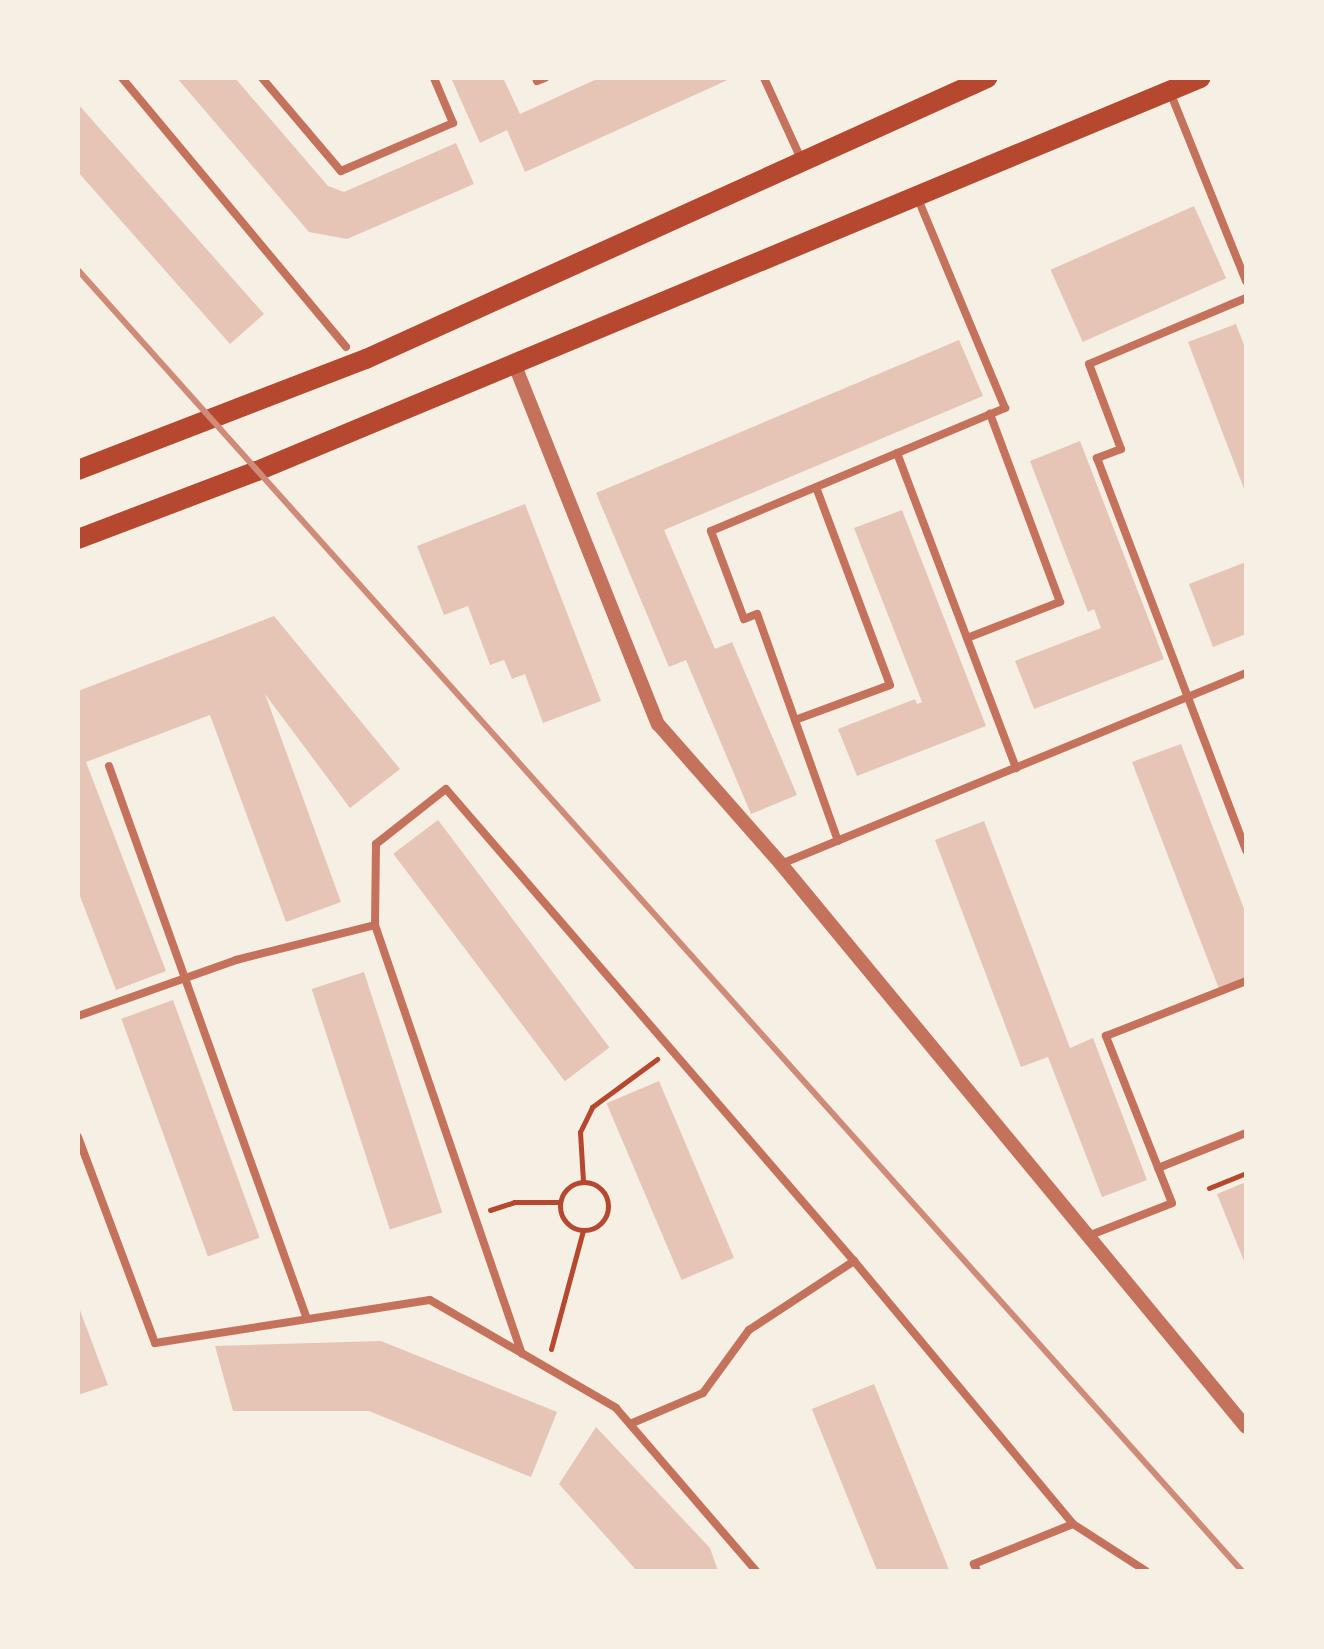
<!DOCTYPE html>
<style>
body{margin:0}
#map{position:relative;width:1324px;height:1649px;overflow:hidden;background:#f6efe4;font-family:"Exo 2",sans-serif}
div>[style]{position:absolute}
.building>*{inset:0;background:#e6c5b7;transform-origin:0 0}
.path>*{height:5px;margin:-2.5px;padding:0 2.5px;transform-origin:2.5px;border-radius:2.5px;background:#b5482f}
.path>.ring{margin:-2.5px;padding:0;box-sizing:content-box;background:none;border:5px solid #b5482f;border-radius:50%}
.minor>*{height:8px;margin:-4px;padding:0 4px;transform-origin:4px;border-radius:4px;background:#c5725c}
.tertiary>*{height:14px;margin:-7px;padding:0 7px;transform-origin:7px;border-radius:7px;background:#c5725c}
.primary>*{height:20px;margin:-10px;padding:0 10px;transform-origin:10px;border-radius:10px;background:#b5482f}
.rail>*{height:6px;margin:-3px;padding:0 3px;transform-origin:3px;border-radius:3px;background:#cf8b77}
span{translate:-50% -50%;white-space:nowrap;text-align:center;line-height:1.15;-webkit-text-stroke:8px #f6efe4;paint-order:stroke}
.frame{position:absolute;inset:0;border:80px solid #f6efe4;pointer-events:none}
</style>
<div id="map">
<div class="building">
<div style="clip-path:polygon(177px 78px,235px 78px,328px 186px,344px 192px,456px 143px,474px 184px,347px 239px,309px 232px)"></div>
<div style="clip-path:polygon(451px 78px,503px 78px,520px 114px,599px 78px,732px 78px,525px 172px,507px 130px,480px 143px)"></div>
<div style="clip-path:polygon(78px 104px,264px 314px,230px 344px,78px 172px)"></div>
<div style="left:1194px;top:206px;width:79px;height:157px;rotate:66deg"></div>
<div style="clip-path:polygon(1236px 324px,1246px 350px,1246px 494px,1188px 342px)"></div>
<div style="clip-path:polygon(959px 340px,983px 396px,664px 530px,715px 649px,732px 642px,797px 795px,751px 814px,686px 660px,669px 667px,596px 493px)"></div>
<div style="clip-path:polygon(1080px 441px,1164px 659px,1034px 709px,1015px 661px,1101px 628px,1094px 609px,1088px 612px,1030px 461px)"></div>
<div style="clip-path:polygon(525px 504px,601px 701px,543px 723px,525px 674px,512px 679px,504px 660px,490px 665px,468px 606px,444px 615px,417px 546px)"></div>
<div style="clip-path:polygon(902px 510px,986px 726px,857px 776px,838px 729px,915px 699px,917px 704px,922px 702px,854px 528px)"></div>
<div style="clip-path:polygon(1246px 562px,1246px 634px,1213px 647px,1189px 584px)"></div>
<div style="clip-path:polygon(274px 616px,400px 769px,350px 808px,265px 694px,341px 902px,286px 922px,210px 715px,86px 762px,166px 971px,116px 990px,78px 891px,78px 691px)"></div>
<div style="clip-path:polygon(1181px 744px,1246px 914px,1246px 979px,1219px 989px,1132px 762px)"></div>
<div style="left:438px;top:820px;width:285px;height:56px;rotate:53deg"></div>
<div style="clip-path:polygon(984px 821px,1070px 1048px,1093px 1038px,1147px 1180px,1102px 1197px,1048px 1057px,1021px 1067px,935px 840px)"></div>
<div style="left:364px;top:972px;width:253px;height:55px;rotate:72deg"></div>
<div style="left:173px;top:1000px;width:253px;height:55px;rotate:70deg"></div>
<div style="left:659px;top:1081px;width:192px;height:57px;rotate:67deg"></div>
<div style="clip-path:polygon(1246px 1182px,1246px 1266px,1217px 1194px)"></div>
<div style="clip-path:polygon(78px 1305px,108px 1385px,78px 1395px)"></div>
<div style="clip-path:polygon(381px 1341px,557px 1412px,531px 1477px,369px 1411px,233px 1411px,215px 1346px)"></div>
<div style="left:874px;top:1384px;width:201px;height:67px;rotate:68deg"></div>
<div style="clip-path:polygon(596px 1427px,710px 1548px,718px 1571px,637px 1571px,559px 1484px)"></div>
</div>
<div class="path">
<div style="left:583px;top:1181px;width:49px;rotate:-93.5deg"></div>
<div style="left:580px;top:1132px;width:28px;rotate:-64deg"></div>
<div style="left:592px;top:1107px;width:81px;rotate:-36.4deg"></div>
<div class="ring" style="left:560px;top:1182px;width:43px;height:43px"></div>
<div style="left:1209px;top:1188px;width:40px;rotate:-22deg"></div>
<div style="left:490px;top:1210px;width:25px;rotate:-18deg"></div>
<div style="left:514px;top:1202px;width:46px"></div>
<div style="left:551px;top:1349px;width:123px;rotate:-74.9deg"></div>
</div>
<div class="minor">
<div style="left:122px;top:78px;width:350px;rotate:50.2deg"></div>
<div style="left:262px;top:78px;width:122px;rotate:49.7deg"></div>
<div style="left:341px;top:171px;width:122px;rotate:-23.2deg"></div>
<div style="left:453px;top:123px;width:49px;rotate:-112.9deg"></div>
<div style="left:536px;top:78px;width:3px;rotate:72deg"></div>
<div style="left:537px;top:81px;width:9px;rotate:-21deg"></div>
<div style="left:764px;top:78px;width:91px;rotate:65.4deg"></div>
<div style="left:1170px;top:92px;width:204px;rotate:68.1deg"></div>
<div style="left:1246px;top:298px;width:170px;rotate:157.2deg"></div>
<div style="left:1089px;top:364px;width:91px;rotate:69.4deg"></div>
<div style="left:1121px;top:449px;width:26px;rotate:159deg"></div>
<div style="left:1097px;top:458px;width:420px;rotate:69.2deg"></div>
<div style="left:897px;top:453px;width:337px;rotate:69.3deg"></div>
<div style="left:967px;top:638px;width:100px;rotate:-21.2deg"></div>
<div style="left:1060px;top:602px;width:201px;rotate:-110.4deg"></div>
<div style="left:795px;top:720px;width:101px;rotate:-20.2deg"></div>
<div style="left:890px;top:685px;width:211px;rotate:-110.5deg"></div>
<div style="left:109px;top:766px;width:587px;rotate:70.3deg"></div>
<div style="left:838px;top:841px;width:241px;rotate:-109.6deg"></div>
<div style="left:757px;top:614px;width:14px;rotate:159deg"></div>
<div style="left:744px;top:619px;width:94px;rotate:-110.6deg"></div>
<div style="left:711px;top:531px;width:319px;rotate:-22.7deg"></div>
<div style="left:1005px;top:408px;width:229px;rotate:-112.6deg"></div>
<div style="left:781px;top:864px;width:503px;rotate:-22.33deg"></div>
<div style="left:375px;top:925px;width:453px;rotate:71.1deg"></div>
<div style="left:78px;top:1016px;width:168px;rotate:-19.5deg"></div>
<div style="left:236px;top:960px;width:143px;rotate:-14.1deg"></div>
<div style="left:375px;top:925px;width:81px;rotate:-89.3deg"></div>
<div style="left:376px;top:844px;width:89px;rotate:-38.2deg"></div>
<div style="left:446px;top:789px;width:624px;rotate:49.16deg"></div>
<div style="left:854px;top:1261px;width:342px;rotate:50.2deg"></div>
<div style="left:1073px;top:1524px;width:107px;rotate:158deg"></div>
<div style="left:974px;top:1564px;width:8px;rotate:67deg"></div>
<div style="left:78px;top:1137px;width:220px;rotate:69.5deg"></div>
<div style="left:155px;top:1343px;width:278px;rotate:-8.9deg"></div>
<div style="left:430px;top:1300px;width:215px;rotate:30.1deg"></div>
<div style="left:616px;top:1408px;width:215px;rotate:49.3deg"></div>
<div style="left:1158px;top:1168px;width:95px;rotate:-21.7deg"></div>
<div style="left:1088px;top:1236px;width:90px;rotate:-21.4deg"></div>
<div style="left:1172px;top:1203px;width:180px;rotate:-111.6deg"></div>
<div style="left:1106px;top:1036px;width:150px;rotate:-21.4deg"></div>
<div style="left:630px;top:1424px;width:79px;rotate:-23deg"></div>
<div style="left:703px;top:1393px;width:78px;rotate:-53.9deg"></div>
<div style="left:749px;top:1330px;width:126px;rotate:-33.3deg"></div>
<div style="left:1073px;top:1524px;width:87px;rotate:32.8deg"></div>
</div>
<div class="tertiary">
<div style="left:514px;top:363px;width:389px;rotate:68.3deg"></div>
<div style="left:658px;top:724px;width:186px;rotate:48.7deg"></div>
<div style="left:781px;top:864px;width:730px;rotate:50.45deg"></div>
</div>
<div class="primary">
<div style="left:78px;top:470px;width:309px;rotate:-21.1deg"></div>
<div style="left:366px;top:359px;width:682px;rotate:-24.35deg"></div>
<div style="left:78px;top:539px;width:191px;rotate:-20.8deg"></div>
<div style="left:257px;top:471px;width:1022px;rotate:-22.62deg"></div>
</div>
<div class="rail">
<div style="left:78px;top:270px;width:1746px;rotate:48.18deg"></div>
</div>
<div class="frame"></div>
</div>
